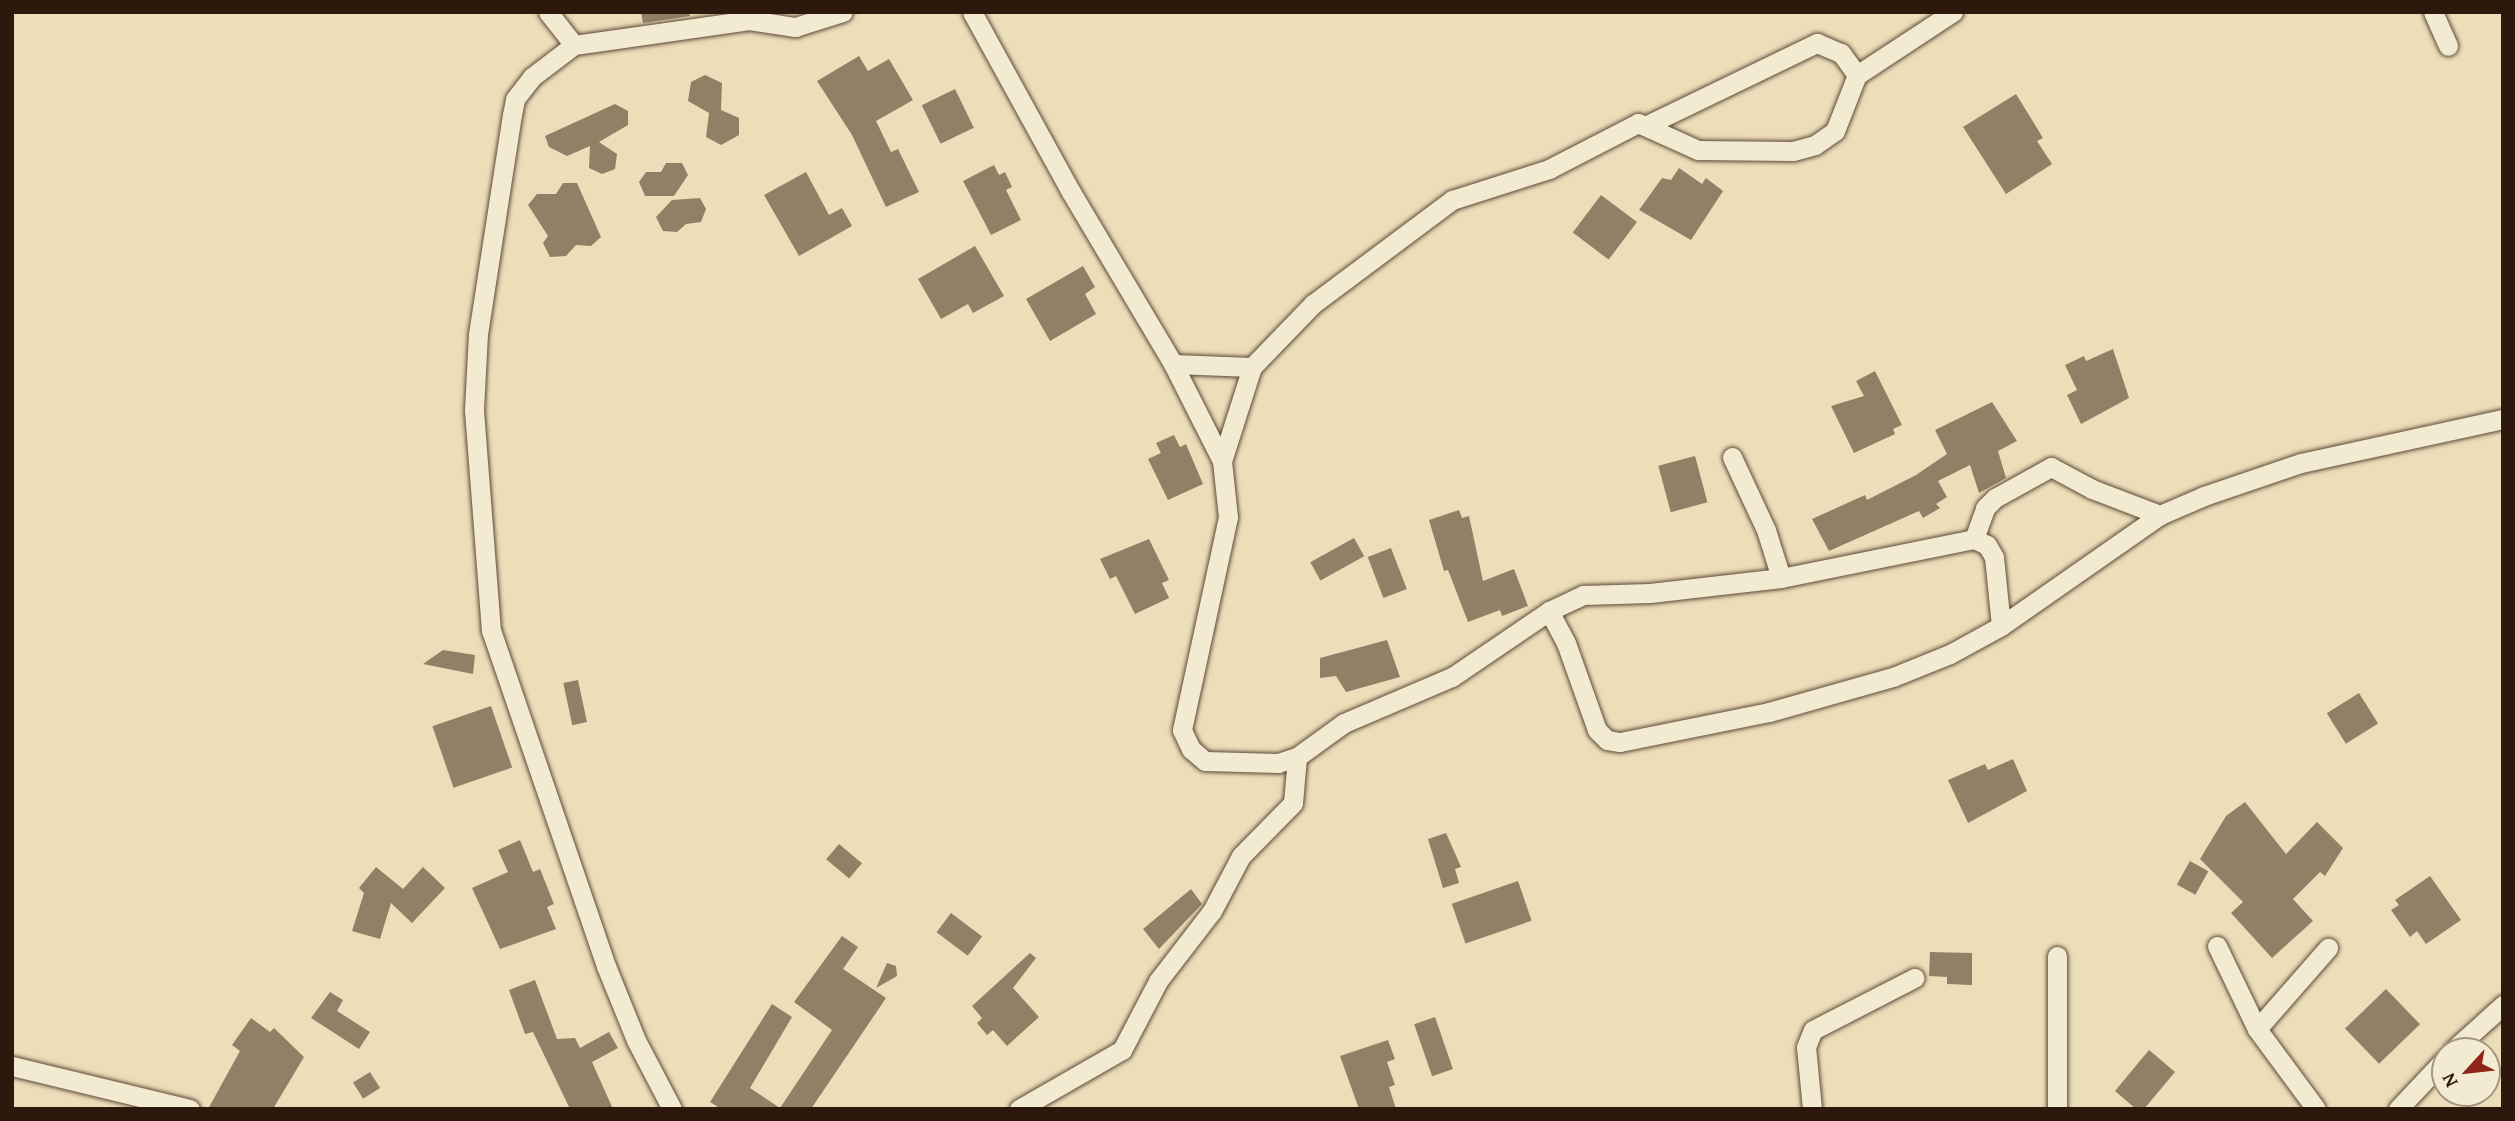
<!DOCTYPE html>
<style>
body{margin:0}
#map{position:relative;width:2515px;height:1121px;overflow:hidden;background:#eddeba;font-family:"Gentium Book Plus",serif}
div>[style]{position:absolute}
.building>*{inset:0;background:#917f66;transform-origin:0 0}
.roads{filter:drop-shadow(0 0 2px #5d4a37) drop-shadow(0 0 2px #5d4a37)}
.minor>*{height:19px;margin:-9.5px;padding:0 9.5px;transform-origin:9.5px;border-radius:9.5px;background:#f3ead2}
span{translate:-50% -50%;white-space:nowrap;text-align:center;line-height:1.15;-webkit-text-stroke:7px #f3ead2;paint-order:stroke}
.frame{position:absolute;inset:0;border:14px solid #2d190b;pointer-events:none}
.north{position:absolute;left:2431px;top:1037px;width:70px;height:70px;box-sizing:border-box;background:#f3ead2;border:2px solid #a49682;border-radius:50%;rotate:243deg;font-size:19px;font-weight:700;line-height:28px;text-align:center;color:#2d190b}
.north::after{content:'';display:block;margin:auto;width:24px;height:32px;background:#8f2418;clip-path:polygon(50% 0,100% 100%,50% 72%,0 100%)}
</style>
<div id="map">
<div class="building">
<div style="clip-path:polygon(641px 12px,689px 12px,690px 16px,643px 23px)"></div>
<div style="clip-path:polygon(859px 56px,868px 71px,889px 59px,913px 100px,876px 121px,891px 152px,898px 149px,919px 192px,886px 207px,852px 135px,817px 81px)"></div>
<div style="clip-path:polygon(705px 75px,722px 83px,721px 110px,739px 118px,739px 135px,721px 145px,706px 137px,709px 113px,688px 101px,691px 82px)"></div>
<div style="left:955px;top:89px;width:43px;height:37px;rotate:64deg"></div>
<div style="clip-path:polygon(2016px 94px,2043px 138px,2037px 141px,2052px 164px,2006px 194px,1963px 127px)"></div>
<div style="clip-path:polygon(615px 104px,628px 111px,628px 125px,599px 142px,617px 154px,615px 169px,602px 174px,589px 168px,590px 146px,567px 156px,549px 147px,545px 136px)"></div>
<div style="clip-path:polygon(666px 163px,682px 163px,688px 175px,674px 196px,645px 196px,639px 182px,646px 172px,661px 172px)"></div>
<div style="clip-path:polygon(994px 165px,999px 175px,1005px 172px,1012px 187px,1006px 190px,1021px 220px,991px 235px,963px 181px)"></div>
<div style="clip-path:polygon(1679px 168px,1702px 184px,1706px 178px,1723px 191px,1691px 240px,1639px 210px,1662px 178px,1671px 180px)"></div>
<div style="clip-path:polygon(806px 172px,829px 215px,842px 208px,852px 226px,799px 256px,764px 195px)"></div>
<div style="clip-path:polygon(563px 183px,577px 183px,601px 237px,591px 246px,576px 245px,566px 256px,550px 257px,543px 243px,548px 236px,528px 205px,537px 194px,556px 194px)"></div>
<div style="left:1601px;top:195px;width:45px;height:47px;rotate:37deg"></div>
<div style="clip-path:polygon(700px 198px,706px 209px,701px 222px,686px 224px,677px 232px,663px 231px,656px 217px,672px 200px)"></div>
<div style="clip-path:polygon(975px 246px,1004px 296px,973px 313px,968px 304px,941px 319px,918px 279px)"></div>
<div style="clip-path:polygon(1083px 266px,1095px 287px,1085px 294px,1096px 314px,1050px 341px,1026px 299px)"></div>
<div style="clip-path:polygon(2113px 349px,2129px 398px,2081px 424px,2067px 395px,2077px 390px,2065px 365px,2084px 356px,2086px 361px)"></div>
<div style="clip-path:polygon(1875px 371px,1902px 425px,1893px 429px,1895px 434px,1854px 453px,1831px 406px,1864px 396px,1856px 381px)"></div>
<div style="clip-path:polygon(1992px 402px,2017px 441px,1998px 451px,2006px 478px,1979px 493px,1970px 465px,1938px 481px,1947px 497px,1936px 504px,1940px 508px,1923px 518px,1919px 511px,1829px 551px,1812px 519px,1865px 495px,1867px 500px,1916px 475px,1947px 454px,1935px 430px)"></div>
<div style="clip-path:polygon(1174px 435px,1180px 447px,1186px 444px,1203px 484px,1168px 500px,1148px 459px,1161px 453px,1156px 443px)"></div>
<div style="left:1695px;top:456px;width:48px;height:38px;rotate:75deg"></div>
<div style="clip-path:polygon(1459px 510px,1462px 518px,1469px 516px,1483px 581px,1514px 569px,1528px 606px,1502px 616px,1500px 610px,1468px 622px,1448px 570px,1444px 571px,1429px 520px)"></div>
<div style="left:1354px;top:538px;width:21px;height:50px;rotate:61deg"></div>
<div style="clip-path:polygon(1149px 539px,1169px 580px,1162px 583px,1169px 598px,1135px 614px,1116px 576px,1110px 579px,1100px 559px)"></div>
<div style="left:1391px;top:548px;width:44px;height:25px;rotate:69deg"></div>
<div style="clip-path:polygon(1387px 640px,1400px 677px,1346px 692px,1336px 676px,1320px 678px,1320px 658px)"></div>
<div style="clip-path:polygon(443px 650px,475px 655px,473px 674px,423px 664px)"></div>
<div style="left:578px;top:680px;width:43px;height:15px;rotate:78deg"></div>
<div style="left:2359px;top:693px;width:36px;height:38px;rotate:58deg"></div>
<div style="left:491px;top:706px;width:65px;height:62px;rotate:71deg"></div>
<div style="clip-path:polygon(2013px 759px,2027px 791px,1968px 823px,1948px 780px,1985px 764px,1988px 770px)"></div>
<div style="clip-path:polygon(2245px 802px,2286px 854px,2317px 822px,2343px 848px,2325px 876px,2320px 872px,2293px 899px,2313px 921px,2272px 958px,2231px 913px,2243px 902px,2200px 859px,2226px 816px)"></div>
<div style="clip-path:polygon(1446px 833px,1461px 867px,1455px 869px,1459px 883px,1443px 888px,1428px 839px)"></div>
<div style="clip-path:polygon(520px 840px,533px 872px,540px 869px,554px 904px,547px 907px,556px 929px,500px 949px,472px 888px,508px 872px,498px 850px)"></div>
<div style="left:839px;top:844px;width:30px;height:20px;rotate:40deg"></div>
<div style="left:2190px;top:861px;width:21px;height:27px;rotate:29deg"></div>
<div style="clip-path:polygon(376px 867px,403px 889px,423px 867px,445px 888px,412px 923px,391px 903px,380px 939px,352px 931px,364px 893px,359px 888px)"></div>
<div style="clip-path:polygon(2430px 876px,2461px 920px,2426px 944px,2417px 931px,2410px 937px,2391px 910px,2399px 905px,2395px 900px)"></div>
<div style="left:1518px;top:881px;width:42px;height:70px;rotate:71deg"></div>
<div style="clip-path:polygon(1191px 889px,1202px 904px,1159px 949px,1143px 929px)"></div>
<div style="left:951px;top:913px;width:39px;height:24px;rotate:37deg"></div>
<div style="clip-path:polygon(842px 936px,858px 947px,843px 969px,886px 998px,811px 1109px,721px 1109px,710px 1102px,772px 1004px,792px 1017px,750px 1088px,780px 1108px,832px 1030px,794px 1002px)"></div>
<div style="clip-path:polygon(1930px 952px,1972px 953px,1972px 985px,1947px 984px,1947px 977px,1929px 976px)"></div>
<div style="clip-path:polygon(1030px 953px,1036px 958px,1013px 988px,1039px 1017px,1007px 1046px,993px 1030px,987px 1035px,977px 1023px,982px 1018px,972px 1006px)"></div>
<div style="clip-path:polygon(887px 963px,896px 966px,897px 976px,876px 988px)"></div>
<div style="clip-path:polygon(535px 980px,557px 1039px,575px 1038px,580px 1048px,609px 1032px,618px 1048px,592px 1062px,613px 1109px,570px 1109px,533px 1032px,525px 1034px,509px 990px)"></div>
<div style="left:2386px;top:989px;width:49px;height:57px;rotate:46deg"></div>
<div style="clip-path:polygon(330px 992px,343px 1000px,337px 1011px,370px 1032px,359px 1049px,311px 1018px)"></div>
<div style="left:1435px;top:1017px;width:55px;height:22px;rotate:71deg"></div>
<div style="clip-path:polygon(251px 1018px,270px 1032px,274px 1028px,304px 1057px,273px 1109px,208px 1109px,240px 1051px,232px 1045px)"></div>
<div style="clip-path:polygon(1388px 1040px,1395px 1059px,1387px 1062px,1395px 1085px,1389px 1087px,1396px 1109px,1359px 1109px,1340px 1056px)"></div>
<div style="clip-path:polygon(2149px 1050px,2175px 1072px,2144px 1109px,2136px 1109px,2115px 1091px)"></div>
<div style="left:370px;top:1072px;width:19px;height:20px;rotate:58deg"></div>
</div>
<div class="roads">
<div class="minor">
<div style="left:548px;top:12px;width:42px;rotate:51.8deg"></div>
<div style="left:972px;top:12px;width:205px;rotate:61.2deg"></div>
<div style="left:1071px;top:192px;width:200px;rotate:59.3deg"></div>
<div style="left:1173px;top:364px;width:109px;rotate:63.2deg"></div>
<div style="left:1222px;top:461px;width:56px;rotate:83.9deg"></div>
<div style="left:1228px;top:517px;width:218px;rotate:102.2deg"></div>
<div style="left:1182px;top:730px;width:21px;rotate:65deg"></div>
<div style="left:1191px;top:749px;width:18px;rotate:41deg"></div>
<div style="left:1205px;top:761px;width:73px;rotate:1.6deg"></div>
<div style="left:1278px;top:763px;width:20px;rotate:-18deg"></div>
<div style="left:1297px;top:757px;width:58px;rotate:-35.9deg"></div>
<div style="left:1344px;top:723px;width:117px;rotate:-23.1deg"></div>
<div style="left:1452px;top:677px;width:117px;rotate:-34.2deg"></div>
<div style="left:1549px;top:611px;width:38px;rotate:-25deg"></div>
<div style="left:1583px;top:595px;width:67px;rotate:-1.7deg"></div>
<div style="left:1650px;top:593px;width:132px;rotate:-6.5deg"></div>
<div style="left:1781px;top:578px;width:197px;rotate:-11.4deg"></div>
<div style="left:1974px;top:539px;width:14px;rotate:25deg"></div>
<div style="left:1987px;top:545px;width:14px;rotate:60deg"></div>
<div style="left:1994px;top:557px;width:69px;rotate:84.2deg"></div>
<div style="left:2433px;top:12px;width:37px;rotate:66deg"></div>
<div style="left:1647px;top:125px;width:189px;rotate:-25.8deg"></div>
<div style="left:1817px;top:43px;width:26px;rotate:23deg"></div>
<div style="left:1841px;top:53px;width:27px;rotate:54deg"></div>
<div style="left:1173px;top:364px;width:79px;rotate:2.2deg"></div>
<div style="left:1732px;top:457px;width:81px;rotate:65deg"></div>
<div style="left:1766px;top:530px;width:50px;rotate:72.6deg"></div>
<div style="left:1222px;top:461px;width:99px;rotate:-72.3deg"></div>
<div style="left:1252px;top:367px;width:88px;rotate:-45.9deg"></div>
<div style="left:1313px;top:304px;width:174px;rotate:-36.8deg"></div>
<div style="left:1452px;top:200px;width:102px;rotate:-17.7deg"></div>
<div style="left:1549px;top:169px;width:100px;rotate:-27.3deg"></div>
<div style="left:1638px;top:123px;width:66px;rotate:24.2deg"></div>
<div style="left:1698px;top:150px;width:95px;rotate:0.6deg"></div>
<div style="left:1793px;top:151px;width:23px;rotate:-15deg"></div>
<div style="left:1815px;top:145px;width:24px;rotate:-35deg"></div>
<div style="left:1835px;top:131px;width:60px;rotate:-68.6deg"></div>
<div style="left:1857px;top:75px;width:115px;rotate:-33.3deg"></div>
<div style="left:1974px;top:539px;width:33px;rotate:-70deg"></div>
<div style="left:1985px;top:508px;width:14px;rotate:-45deg"></div>
<div style="left:1995px;top:498px;width:64px;rotate:-29deg"></div>
<div style="left:2051px;top:467px;width:47px;rotate:28.2deg"></div>
<div style="left:2092px;top:489px;width:73px;rotate:20.9deg"></div>
<div style="left:1549px;top:611px;width:36px;rotate:62deg"></div>
<div style="left:1566px;top:643px;width:92px;rotate:70.4deg"></div>
<div style="left:1597px;top:730px;width:14px;rotate:45deg"></div>
<div style="left:1607px;top:740px;width:13px;rotate:9deg"></div>
<div style="left:1620px;top:742px;width:152px;rotate:-11.4deg"></div>
<div style="left:1769px;top:712px;width:129px;rotate:-15.8deg"></div>
<div style="left:1893px;top:677px;width:61px;rotate:-22deg"></div>
<div style="left:1950px;top:654px;width:58px;rotate:-28.8deg"></div>
<div style="left:2001px;top:626px;width:194px;rotate:-34.9deg"></div>
<div style="left:2160px;top:515px;width:48px;rotate:-23.4deg"></div>
<div style="left:2204px;top:496px;width:102px;rotate:-18.8deg"></div>
<div style="left:2301px;top:463px;width:207px;rotate:-12.3deg"></div>
<div style="left:2217px;top:946px;width:92px;rotate:64.3deg"></div>
<div style="left:2257px;top:1029px;width:99px;rotate:53.6deg"></div>
<div style="left:2257px;top:1029px;width:108px;rotate:-48.8deg"></div>
<div style="left:2452px;top:1051px;width:69px;rotate:-42deg"></div>
<div style="left:12px;top:1066px;width:183px;rotate:13.6deg"></div>
<div style="left:672px;top:1109px;width:78px;rotate:-117.6deg"></div>
<div style="left:636px;top:1040px;width:80px;rotate:-112.1deg"></div>
<div style="left:606px;top:966px;width:354px;rotate:-108.9deg"></div>
<div style="left:491px;top:631px;width:222px;rotate:-94.4deg"></div>
<div style="left:474px;top:410px;width:76px;rotate:-87deg"></div>
<div style="left:478px;top:334px;width:222px;rotate:-81.2deg"></div>
<div style="left:512px;top:115px;width:16px;rotate:-79deg"></div>
<div style="left:515px;top:99px;width:28px;rotate:-52deg"></div>
<div style="left:532px;top:77px;width:53px;rotate:-37.3deg"></div>
<div style="left:574px;top:45px;width:177px;rotate:-8.1deg"></div>
<div style="left:749px;top:20px;width:47px;rotate:8.7deg"></div>
<div style="left:795px;top:27px;width:50px;rotate:-17.4deg"></div>
<div style="left:1019px;top:1109px;width:119px;rotate:-29.8deg"></div>
<div style="left:1122px;top:1050px;width:78px;rotate:-62.4deg"></div>
<div style="left:1158px;top:981px;width:88px;rotate:-52.4deg"></div>
<div style="left:1212px;top:911px;width:62px;rotate:-62.2deg"></div>
<div style="left:1241px;top:856px;width:74px;rotate:-45.5deg"></div>
<div style="left:1293px;top:803px;width:46px;rotate:-85deg"></div>
<div style="left:1812px;top:1109px;width:62px;rotate:-95.5deg"></div>
<div style="left:1806px;top:1047px;width:18px;rotate:-68deg"></div>
<div style="left:1813px;top:1030px;width:114px;rotate:-27.2deg"></div>
<div style="left:2057px;top:1109px;width:153px;rotate:-90deg"></div>
<div style="left:2398px;top:1109px;width:69px;rotate:-46.8deg"></div>
</div>
</div>
<div class="frame"></div>
<div class="north">N</div>
</div>
